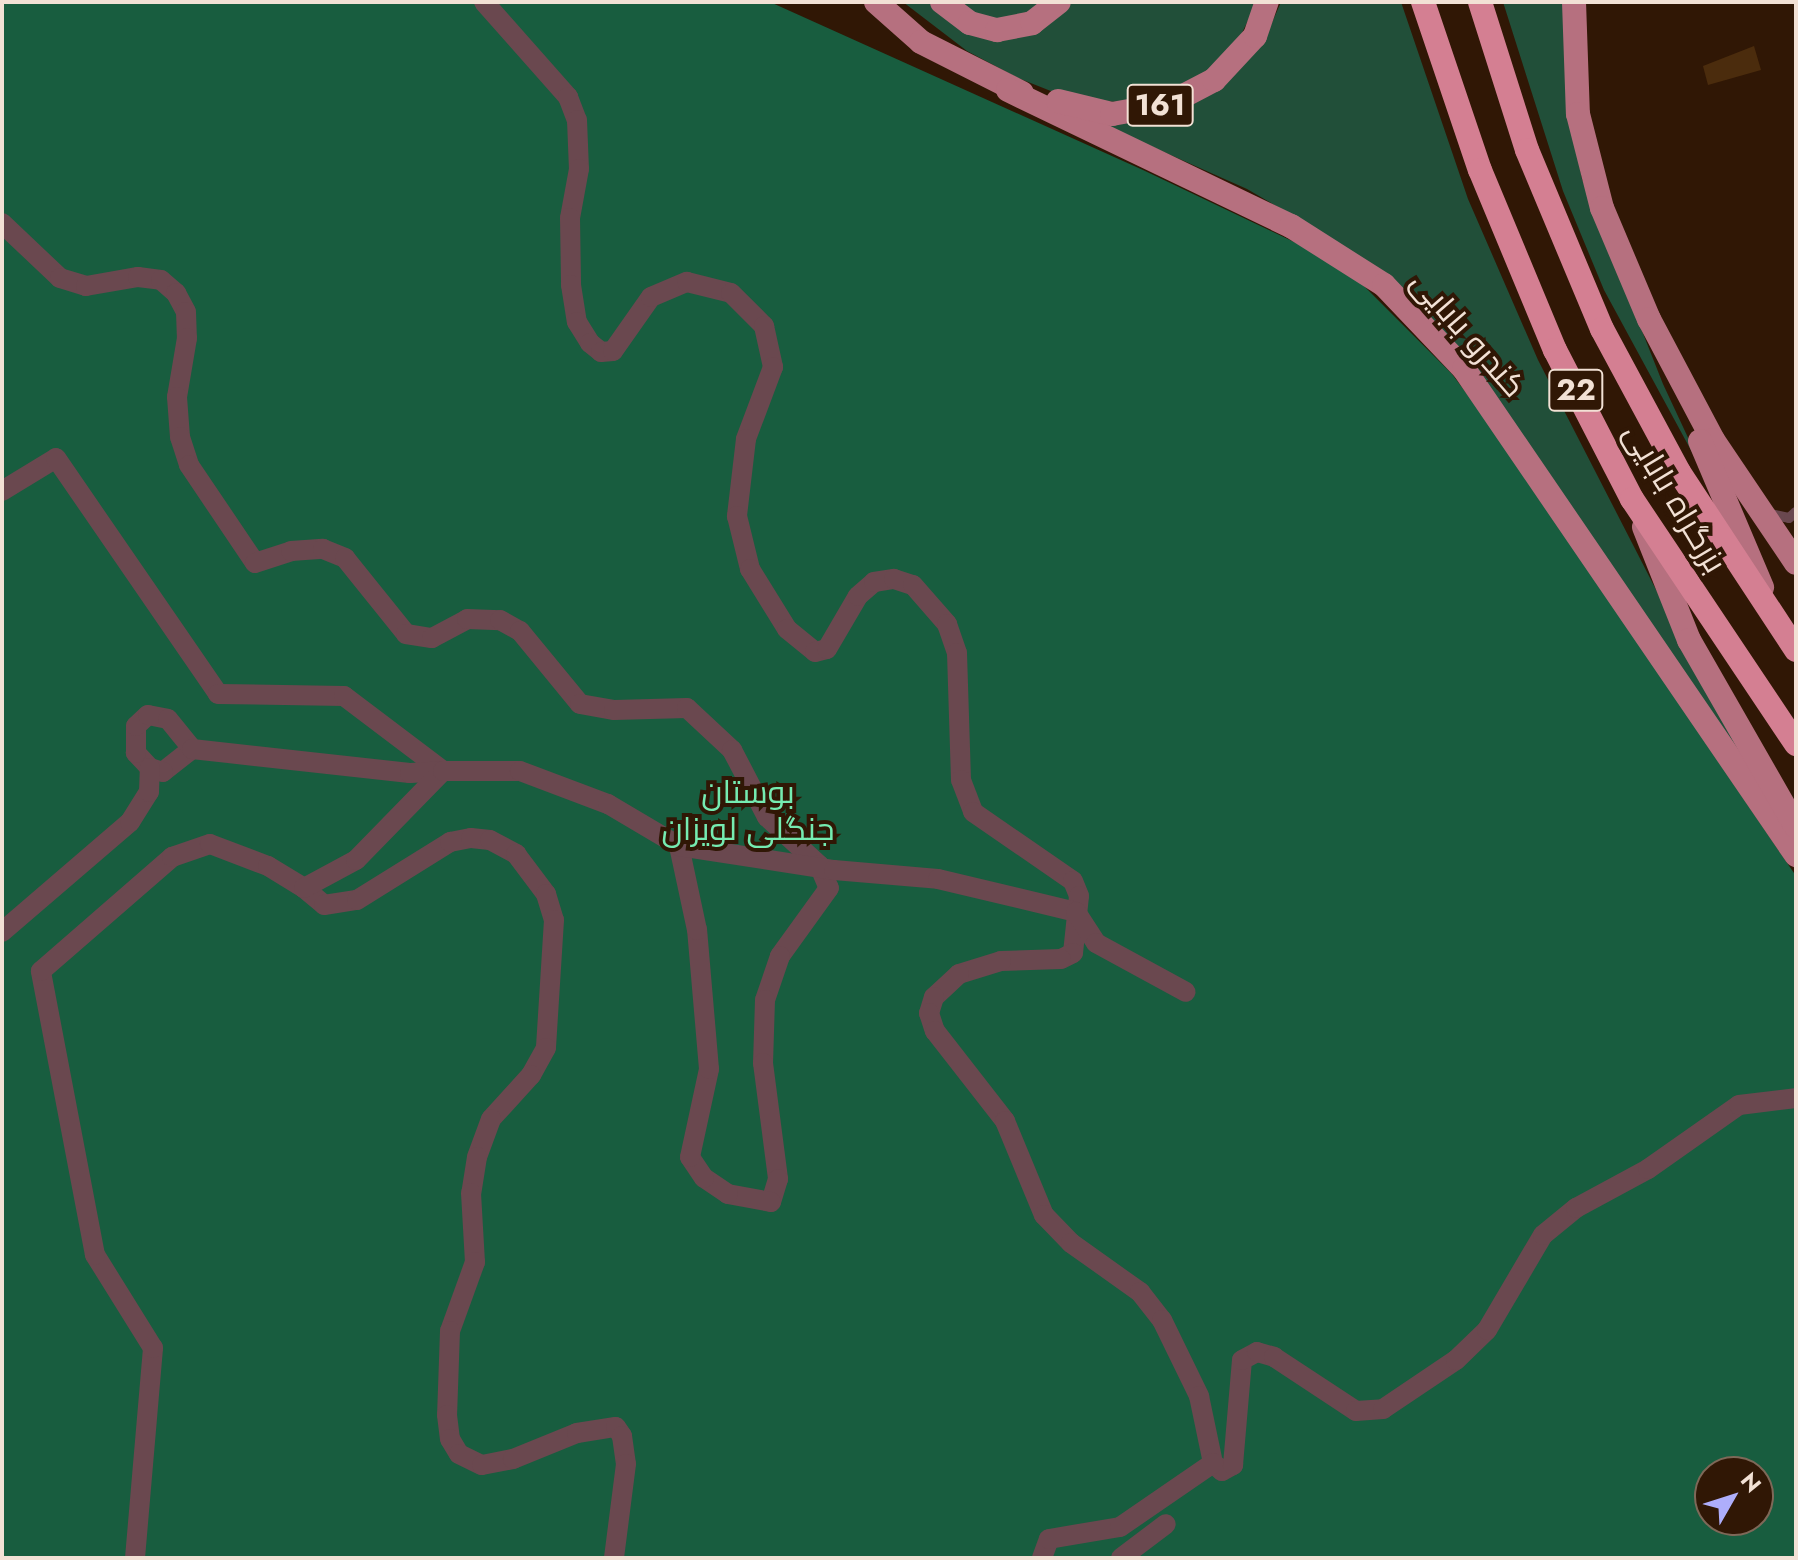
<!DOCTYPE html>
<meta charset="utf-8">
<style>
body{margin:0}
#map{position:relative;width:1798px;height:1560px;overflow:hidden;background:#301705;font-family:Jost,Cairo,sans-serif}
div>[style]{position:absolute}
.green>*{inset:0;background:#214f39}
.forest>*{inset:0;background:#185d3f}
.building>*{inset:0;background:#4b2c0d}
.lane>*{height:10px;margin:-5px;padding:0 5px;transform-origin:5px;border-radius:5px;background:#6a484f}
.street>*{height:20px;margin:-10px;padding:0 10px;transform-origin:10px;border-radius:10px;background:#6a484f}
.primary>*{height:24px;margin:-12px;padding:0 12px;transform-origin:12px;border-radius:12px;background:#b6707f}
.highway>*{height:24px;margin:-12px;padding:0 12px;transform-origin:12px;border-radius:12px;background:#d47f92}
span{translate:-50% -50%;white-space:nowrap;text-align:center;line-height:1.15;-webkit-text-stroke:8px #301705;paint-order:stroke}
.shield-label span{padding:2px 6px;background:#301705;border:2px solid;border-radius:6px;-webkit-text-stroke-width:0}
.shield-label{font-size:30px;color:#f2e1d5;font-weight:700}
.street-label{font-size:32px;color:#f2e1d5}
.park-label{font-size:32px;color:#75ebb1}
.frame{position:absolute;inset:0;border:4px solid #f2e1d5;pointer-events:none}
.north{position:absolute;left:1694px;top:1456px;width:80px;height:80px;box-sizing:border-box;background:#301705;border:2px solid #7e6858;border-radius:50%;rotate:51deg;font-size:22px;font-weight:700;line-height:32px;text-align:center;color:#f2e1d5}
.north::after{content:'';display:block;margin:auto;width:28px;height:36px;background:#aeaefb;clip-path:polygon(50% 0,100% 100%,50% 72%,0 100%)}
</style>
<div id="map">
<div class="green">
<div style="clip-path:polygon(903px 2px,928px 2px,969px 33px,1069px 2px,1257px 2px,1240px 37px,1205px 73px,1157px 97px,1130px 102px,1076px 101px,1018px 78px,967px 51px)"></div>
<div style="clip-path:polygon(953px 2px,1047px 2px,1034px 14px,984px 20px)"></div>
<div style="clip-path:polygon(1281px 2px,1401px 2px,1468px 199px,1538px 360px,1686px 648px,1796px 837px,1525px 443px,1331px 238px,1247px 189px,1101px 124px,1142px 121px,1171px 113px,1266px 36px)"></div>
<div style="clip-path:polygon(1503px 2px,1565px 2px,1569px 112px,1582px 179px,1663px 384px,1712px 489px,1604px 290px,1563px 191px)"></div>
</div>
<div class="forest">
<div style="clip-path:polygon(evenodd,2px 2px,770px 2px,1143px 170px,1313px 251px,1359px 281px,1452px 374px,1491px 426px,1796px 876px,1796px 1558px,2px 1558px,2px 2px,1710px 1472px,1758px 1472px,1758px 1520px,1710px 1520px,1710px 1472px)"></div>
</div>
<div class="building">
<div style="clip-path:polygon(1754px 46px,1761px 70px,1708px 85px,1703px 66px)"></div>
</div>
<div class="lane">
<div style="left:1770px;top:514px;width:19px;rotate:12deg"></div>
<div style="left:1789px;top:518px;width:9px;rotate:-41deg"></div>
</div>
<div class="street">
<div style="left:484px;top:2px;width:127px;rotate:48.5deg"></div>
<div style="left:568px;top:97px;width:25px;rotate:69deg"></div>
<div style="left:577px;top:120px;width:49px;rotate:87.7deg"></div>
<div style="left:579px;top:169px;width:50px;rotate:100.4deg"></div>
<div style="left:570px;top:218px;width:67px;rotate:89.1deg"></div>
<div style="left:571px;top:285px;width:37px;rotate:81deg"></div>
<div style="left:577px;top:322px;width:25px;rotate:58deg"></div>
<div style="left:590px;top:343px;width:14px;rotate:39deg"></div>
<div style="left:601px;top:352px;width:12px;rotate:-5deg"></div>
<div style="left:613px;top:351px;width:66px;rotate:-54.9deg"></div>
<div style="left:651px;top:297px;width:39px;rotate:-23deg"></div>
<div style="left:687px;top:282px;width:45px;rotate:14deg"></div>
<div style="left:731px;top:293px;width:47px;rotate:45deg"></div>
<div style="left:764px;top:326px;width:42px;rotate:77.6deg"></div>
<div style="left:773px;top:367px;width:77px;rotate:110.6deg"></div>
<div style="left:746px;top:439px;width:78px;rotate:96.7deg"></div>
<div style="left:737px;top:516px;width:55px;rotate:76.2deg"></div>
<div style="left:750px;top:569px;width:70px;rotate:58.3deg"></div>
<div style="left:787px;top:629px;width:36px;rotate:39deg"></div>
<div style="left:815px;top:652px;width:12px;rotate:-14deg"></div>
<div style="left:827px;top:649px;width:61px;rotate:-59.7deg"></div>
<div style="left:858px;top:596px;width:21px;rotate:-41deg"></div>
<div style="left:874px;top:582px;width:20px;rotate:-9deg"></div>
<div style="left:894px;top:579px;width:20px;rotate:18deg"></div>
<div style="left:913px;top:585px;width:52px;rotate:48.9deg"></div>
<div style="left:947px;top:624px;width:31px;rotate:71deg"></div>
<div style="left:957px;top:653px;width:127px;rotate:88.2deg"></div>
<div style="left:961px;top:780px;width:34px;rotate:69deg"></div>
<div style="left:973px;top:812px;width:121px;rotate:34.6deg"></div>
<div style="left:1073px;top:881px;width:16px;rotate:68deg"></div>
<div style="left:1079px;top:896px;width:57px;rotate:96deg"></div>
<div style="left:1073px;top:953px;width:13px;rotate:153deg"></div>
<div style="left:1061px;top:959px;width:60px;rotate:178.1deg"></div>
<div style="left:1001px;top:961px;width:44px;rotate:162.8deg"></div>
<div style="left:959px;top:974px;width:34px;rotate:137deg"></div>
<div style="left:934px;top:997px;width:17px;rotate:107deg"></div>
<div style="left:929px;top:1013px;width:19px;rotate:72deg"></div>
<div style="left:935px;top:1031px;width:114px;rotate:52.1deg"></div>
<div style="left:1005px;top:1121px;width:102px;rotate:67.5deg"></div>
<div style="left:1044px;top:1215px;width:39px;rotate:46deg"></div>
<div style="left:1071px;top:1243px;width:85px;rotate:35.4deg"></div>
<div style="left:1140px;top:1292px;width:36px;rotate:52deg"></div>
<div style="left:1162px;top:1320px;width:85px;rotate:64deg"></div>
<div style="left:1199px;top:1396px;width:68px;rotate:78.2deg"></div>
<div style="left:1213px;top:1463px;width:12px;rotate:42deg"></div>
<div style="left:1222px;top:1471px;width:13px;rotate:-29deg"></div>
<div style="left:1233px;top:1465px;width:105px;rotate:-85.1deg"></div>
<div style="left:1242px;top:1360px;width:17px;rotate:-28deg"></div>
<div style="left:1257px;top:1352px;width:18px;rotate:16deg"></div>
<div style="left:1274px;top:1357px;width:98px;rotate:33.4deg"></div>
<div style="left:1356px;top:1411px;width:27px;rotate:-4deg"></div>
<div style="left:1383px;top:1409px;width:88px;rotate:-33.9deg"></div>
<div style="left:1456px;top:1360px;width:43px;rotate:-44.1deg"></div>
<div style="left:1487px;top:1330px;width:110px;rotate:-59.5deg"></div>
<div style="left:1543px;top:1235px;width:43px;rotate:-39.3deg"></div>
<div style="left:1576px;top:1208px;width:82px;rotate:-28.4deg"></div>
<div style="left:1648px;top:1169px;width:111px;rotate:-35.1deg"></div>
<div style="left:1739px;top:1105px;width:57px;rotate:-7deg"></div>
<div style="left:2px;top:223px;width:80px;rotate:43.5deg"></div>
<div style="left:60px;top:278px;width:27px;rotate:17deg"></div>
<div style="left:86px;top:286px;width:53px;rotate:-9.8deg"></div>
<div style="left:138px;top:277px;width:23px;rotate:7deg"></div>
<div style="left:161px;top:280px;width:20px;rotate:41deg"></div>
<div style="left:176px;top:293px;width:21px;rotate:62deg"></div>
<div style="left:186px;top:312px;width:26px;rotate:88deg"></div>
<div style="left:187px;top:338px;width:60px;rotate:99.6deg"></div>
<div style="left:177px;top:397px;width:40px;rotate:85.7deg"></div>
<div style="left:180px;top:437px;width:29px;rotate:72deg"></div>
<div style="left:189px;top:465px;width:118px;rotate:56deg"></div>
<div style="left:255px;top:563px;width:38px;rotate:-18deg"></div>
<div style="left:291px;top:551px;width:32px;rotate:-4deg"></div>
<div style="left:323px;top:549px;width:24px;rotate:22deg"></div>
<div style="left:345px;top:558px;width:97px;rotate:51.2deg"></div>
<div style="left:406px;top:634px;width:26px;rotate:9deg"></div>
<div style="left:432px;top:638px;width:40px;rotate:-28deg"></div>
<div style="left:467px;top:619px;width:33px;rotate:2deg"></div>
<div style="left:500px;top:620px;width:23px;rotate:29deg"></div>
<div style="left:520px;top:631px;width:94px;rotate:50.6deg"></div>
<div style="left:580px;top:704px;width:35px;rotate:10deg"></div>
<div style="left:614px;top:710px;width:73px;rotate:-1.6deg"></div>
<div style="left:687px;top:708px;width:62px;rotate:43deg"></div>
<div style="left:732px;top:750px;width:76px;rotate:62.4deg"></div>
<div style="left:767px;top:817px;width:71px;rotate:42.7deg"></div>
<div style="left:819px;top:865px;width:25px;rotate:67deg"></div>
<div style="left:829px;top:888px;width:84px;rotate:125.8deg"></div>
<div style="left:780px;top:956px;width:46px;rotate:108.8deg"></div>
<div style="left:765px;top:1000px;width:63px;rotate:91.8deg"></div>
<div style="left:763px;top:1063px;width:117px;rotate:82.6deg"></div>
<div style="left:778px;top:1179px;width:24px;rotate:107deg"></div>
<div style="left:771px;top:1202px;width:44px;rotate:-169.5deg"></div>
<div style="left:728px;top:1194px;width:29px;rotate:-146deg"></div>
<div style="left:704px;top:1178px;width:25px;rotate:-124deg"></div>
<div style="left:690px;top:1157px;width:90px;rotate:-77.8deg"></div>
<div style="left:709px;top:1069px;width:140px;rotate:-94.9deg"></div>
<div style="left:697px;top:930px;width:86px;rotate:-102.1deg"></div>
<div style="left:2px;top:491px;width:63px;rotate:-31.4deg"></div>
<div style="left:56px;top:458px;width:286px;rotate:55.5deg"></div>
<div style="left:218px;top:694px;width:126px;rotate:0.9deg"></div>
<div style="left:344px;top:696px;width:124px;rotate:37.1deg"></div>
<div style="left:192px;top:749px;width:37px;rotate:142deg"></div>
<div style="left:163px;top:772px;width:14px;rotate:-163deg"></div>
<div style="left:150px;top:768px;width:21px;rotate:-133deg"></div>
<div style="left:136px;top:753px;width:27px;rotate:-90deg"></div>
<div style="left:136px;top:726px;width:16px;rotate:-43deg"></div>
<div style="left:148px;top:715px;width:20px;rotate:11deg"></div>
<div style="left:168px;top:719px;width:38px;rotate:51deg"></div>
<div style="left:192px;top:749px;width:219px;rotate:6.3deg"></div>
<div style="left:410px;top:773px;width:33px;rotate:-3deg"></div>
<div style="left:304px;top:888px;width:26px;rotate:40deg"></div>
<div style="left:324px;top:905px;width:33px;rotate:-9deg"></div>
<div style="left:357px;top:900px;width:110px;rotate:-31.9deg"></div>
<div style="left:450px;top:842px;width:21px;rotate:-11deg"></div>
<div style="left:471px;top:838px;width:19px;rotate:6deg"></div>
<div style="left:490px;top:840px;width:30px;rotate:28deg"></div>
<div style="left:516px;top:854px;width:50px;rotate:53.1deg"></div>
<div style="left:546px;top:894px;width:27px;rotate:73deg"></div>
<div style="left:554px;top:920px;width:128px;rotate:93.6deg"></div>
<div style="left:546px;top:1048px;width:31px;rotate:119deg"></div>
<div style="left:531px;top:1075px;width:59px;rotate:132.3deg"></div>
<div style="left:491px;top:1119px;width:40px;rotate:110.2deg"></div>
<div style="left:477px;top:1157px;width:36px;rotate:99deg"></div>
<div style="left:471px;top:1193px;width:69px;rotate:86.7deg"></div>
<div style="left:475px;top:1262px;width:73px;rotate:109.9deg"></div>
<div style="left:450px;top:1331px;width:84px;rotate:92deg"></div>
<div style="left:447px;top:1415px;width:24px;rotate:83deg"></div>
<div style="left:450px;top:1439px;width:17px;rotate:59deg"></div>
<div style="left:459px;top:1454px;width:25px;rotate:26deg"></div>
<div style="left:482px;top:1465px;width:32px;rotate:-11deg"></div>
<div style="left:513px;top:1459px;width:69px;rotate:-22.1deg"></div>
<div style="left:577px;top:1433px;width:39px;rotate:-9deg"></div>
<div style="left:616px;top:1427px;width:11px;rotate:56deg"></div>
<div style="left:622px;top:1436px;width:28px;rotate:82deg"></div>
<div style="left:626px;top:1464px;width:95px;rotate:97.3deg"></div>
<div style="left:2px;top:932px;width:169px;rotate:-40.7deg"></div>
<div style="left:130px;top:822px;width:36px;rotate:-58deg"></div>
<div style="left:149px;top:792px;width:24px;rotate:-88deg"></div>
<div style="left:135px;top:1558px;width:211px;rotate:-85.1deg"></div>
<div style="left:153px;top:1348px;width:110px;rotate:-121.9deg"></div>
<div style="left:95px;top:1255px;width:289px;rotate:-100.8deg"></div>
<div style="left:41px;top:971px;width:174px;rotate:-41deg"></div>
<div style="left:172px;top:857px;width:40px;rotate:-18.9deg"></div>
<div style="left:210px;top:844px;width:62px;rotate:20.8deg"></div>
<div style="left:268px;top:866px;width:42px;rotate:31.4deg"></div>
<div style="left:304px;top:888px;width:59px;rotate:-28.3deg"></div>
<div style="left:356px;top:860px;width:124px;rotate:-45.7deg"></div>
<div style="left:443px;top:771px;width:77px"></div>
<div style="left:520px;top:771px;width:94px;rotate:20.6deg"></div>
<div style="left:608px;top:804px;width:82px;rotate:30.6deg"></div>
<div style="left:679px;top:846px;width:157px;rotate:8.8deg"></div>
<div style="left:834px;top:870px;width:104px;rotate:4.9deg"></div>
<div style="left:938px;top:879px;width:142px;rotate:13.4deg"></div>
<div style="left:1076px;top:912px;width:37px;rotate:57deg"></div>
<div style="left:1096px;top:943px;width:102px;rotate:28.6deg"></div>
<div style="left:1042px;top:1558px;width:20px;rotate:-70deg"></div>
<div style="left:1049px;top:1539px;width:72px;rotate:-9.6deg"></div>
<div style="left:1120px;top:1527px;width:113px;rotate:-34.5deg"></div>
<div style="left:1121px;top:1558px;width:56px;rotate:-37.1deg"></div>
</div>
<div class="primary">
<div style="left:876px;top:2px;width:60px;rotate:41.6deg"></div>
<div style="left:921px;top:42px;width:113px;rotate:26.8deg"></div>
<div style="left:942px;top:2px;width:35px;rotate:37deg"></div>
<div style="left:970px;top:23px;width:28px;rotate:15deg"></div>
<div style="left:997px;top:30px;width:36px;rotate:-11deg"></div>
<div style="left:1032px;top:23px;width:34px;rotate:-38deg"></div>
<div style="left:1574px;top:2px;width:112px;rotate:88deg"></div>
<div style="left:1578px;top:114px;width:97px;rotate:75.7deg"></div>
<div style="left:1602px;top:208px;width:121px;rotate:67.1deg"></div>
<div style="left:1649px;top:319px;width:137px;rotate:62.1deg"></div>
<div style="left:1713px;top:440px;width:148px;rotate:56deg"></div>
<div style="left:1008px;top:90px;width:314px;rotate:25.7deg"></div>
<div style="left:1291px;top:226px;width:110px;rotate:32.4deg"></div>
<div style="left:1384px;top:285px;width:116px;rotate:46.4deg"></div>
<div style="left:1464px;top:369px;width:589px;rotate:55.66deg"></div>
<div style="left:1058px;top:101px;width:56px;rotate:13.5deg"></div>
<div style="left:1112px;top:114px;width:57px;rotate:-10.1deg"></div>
<div style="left:1168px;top:104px;width:52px;rotate:-27.6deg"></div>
<div style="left:1214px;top:80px;width:60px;rotate:-47deg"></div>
<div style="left:1255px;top:36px;width:36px;rotate:-71deg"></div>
<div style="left:1700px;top:441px;width:159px;rotate:67deg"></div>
<div style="left:1644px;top:527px;width:122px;rotate:68.3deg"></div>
<div style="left:1689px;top:640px;width:215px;rotate:60.2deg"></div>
</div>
<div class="highway">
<div style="left:1423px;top:2px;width:177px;rotate:71.3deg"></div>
<div style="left:1480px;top:170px;width:195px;rotate:67.4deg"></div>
<div style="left:1555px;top:350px;width:168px;rotate:62.7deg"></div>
<div style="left:1632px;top:499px;width:295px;rotate:56.2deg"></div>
<div style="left:1480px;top:2px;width:155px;rotate:72.4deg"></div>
<div style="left:1527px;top:150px;width:194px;rotate:67.3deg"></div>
<div style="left:1602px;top:329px;width:162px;rotate:61.7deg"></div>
<div style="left:1679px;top:472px;width:213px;rotate:56.7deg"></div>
</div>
<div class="shield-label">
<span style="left:1160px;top:105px">161</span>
<span style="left:1576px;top:390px">22</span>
</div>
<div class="street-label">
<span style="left:1468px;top:334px;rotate:49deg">کندرو بابایی</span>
<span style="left:1675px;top:498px;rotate:59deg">بزرگراه بابایی</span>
</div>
<div class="park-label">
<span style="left:748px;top:811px">بوستان<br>جنگلی لویزان</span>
</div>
<div class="frame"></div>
<div class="north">N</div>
</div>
